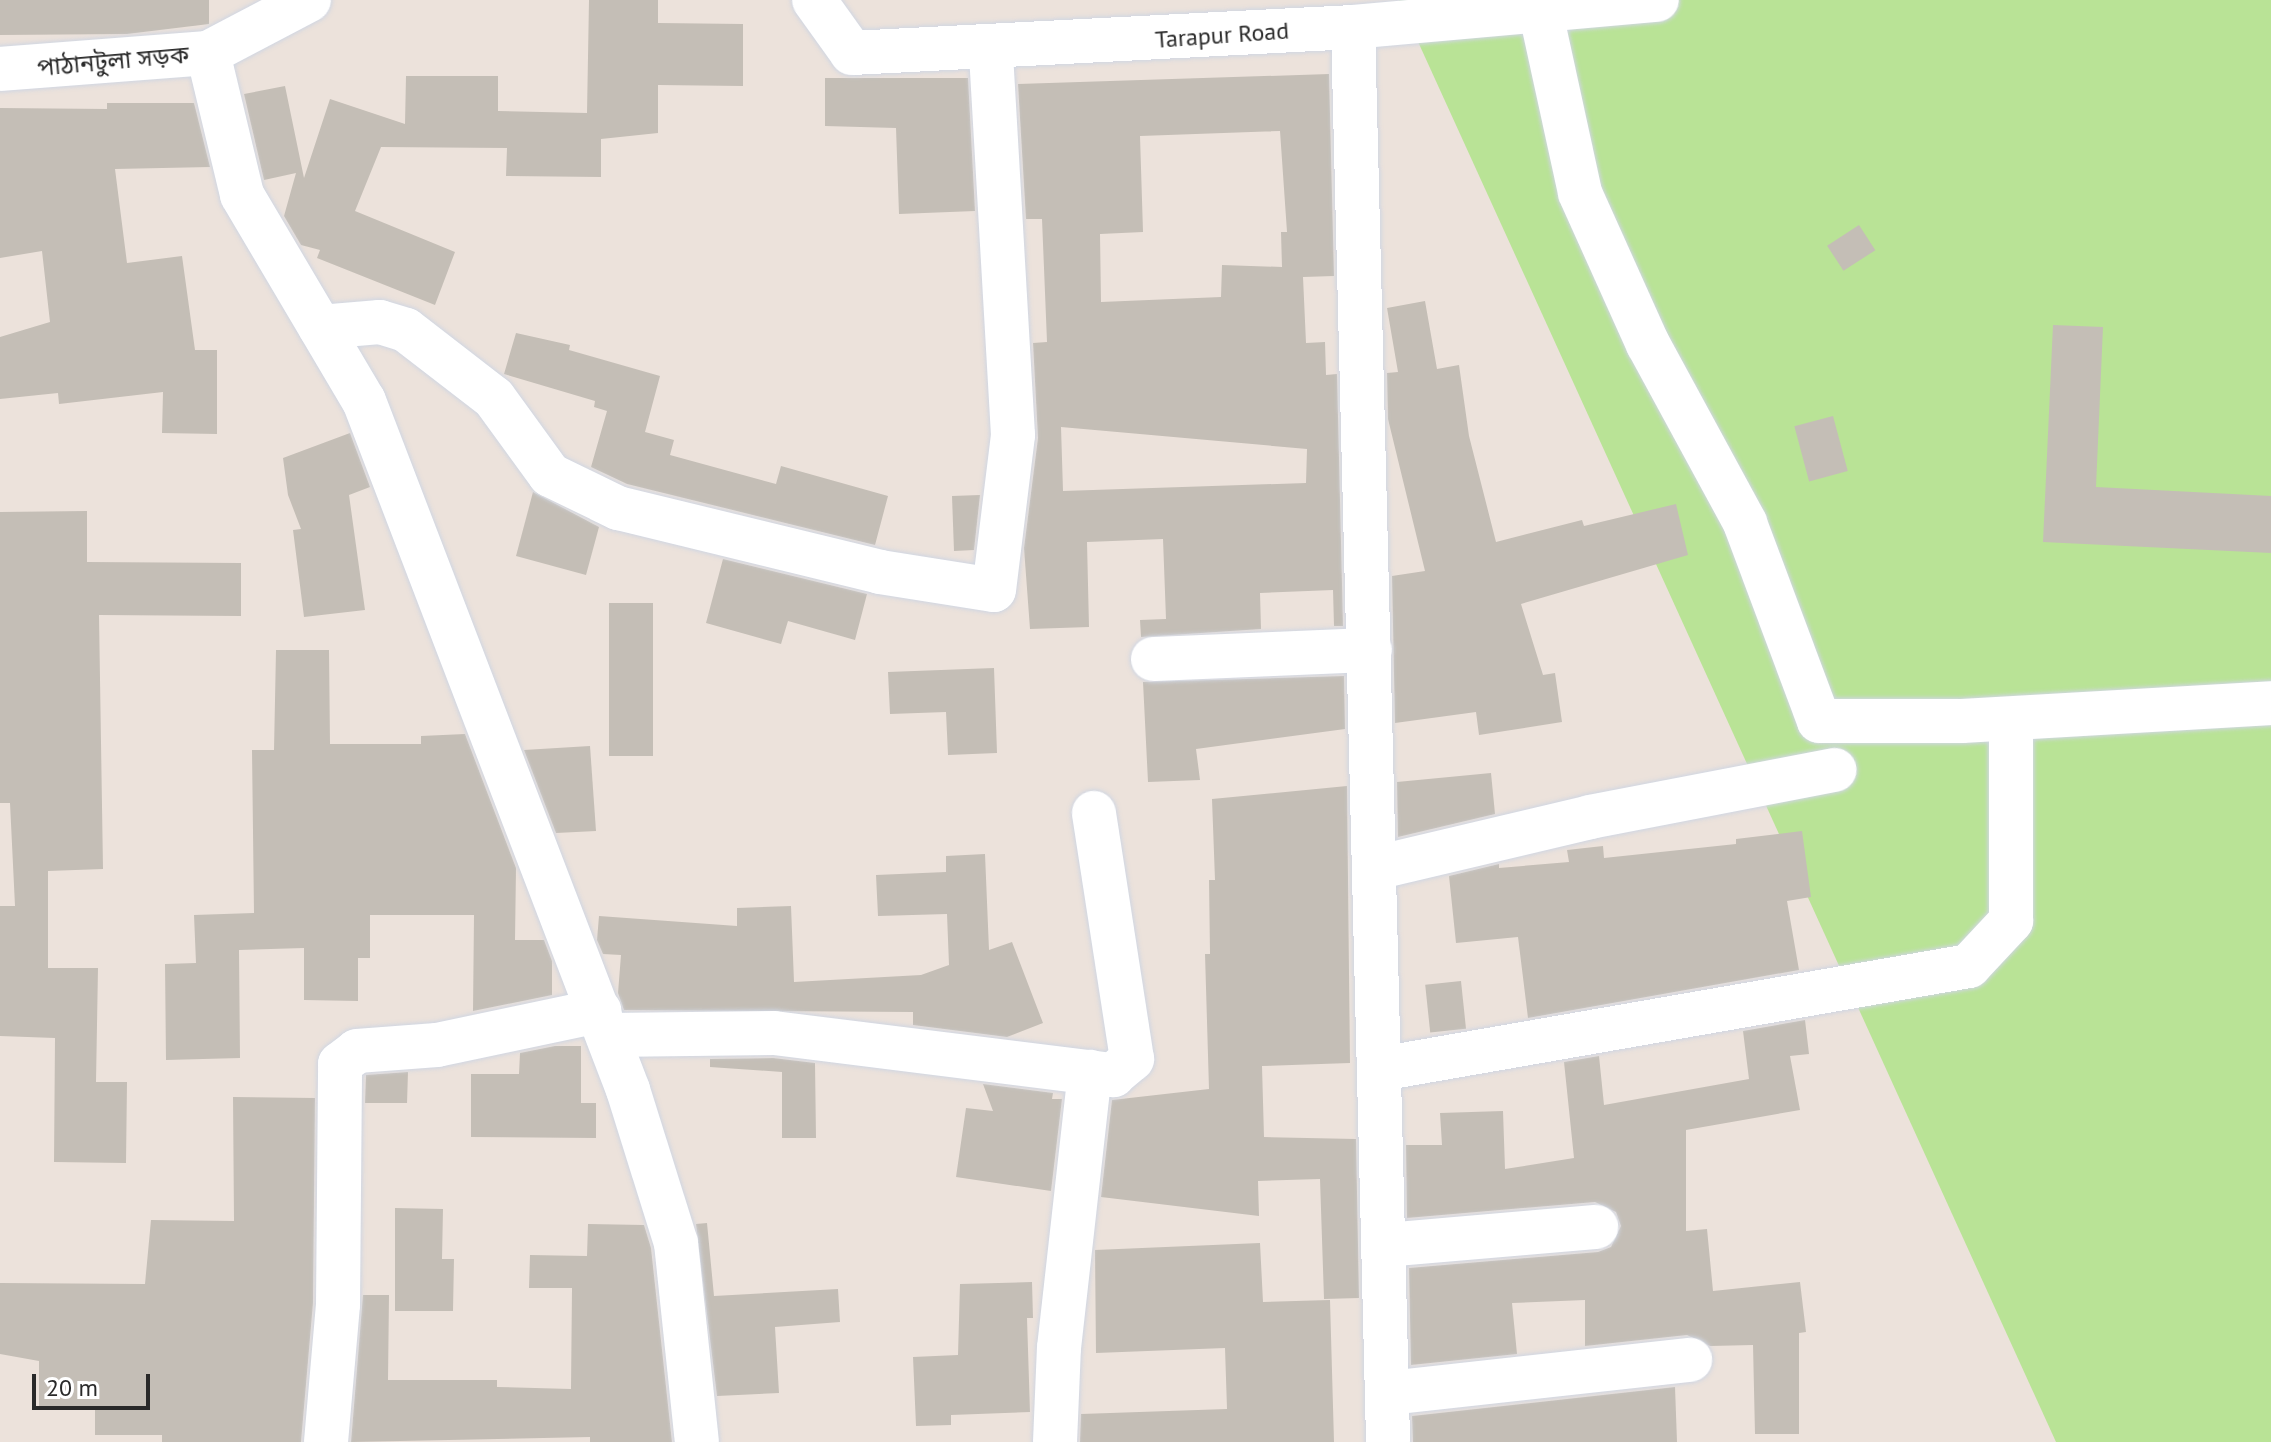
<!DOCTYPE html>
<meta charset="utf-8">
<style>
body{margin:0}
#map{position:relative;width:2271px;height:1442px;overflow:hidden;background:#ece2db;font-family:"PT Sans","Noto Sans Bengali",sans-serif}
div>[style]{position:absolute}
.green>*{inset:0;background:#b9e396}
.building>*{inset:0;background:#c4beb6;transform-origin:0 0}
.roads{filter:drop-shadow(0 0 2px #d0d6e2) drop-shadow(0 0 2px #d0d6e2)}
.minor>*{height:44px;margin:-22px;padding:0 22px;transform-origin:22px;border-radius:22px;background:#fff}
span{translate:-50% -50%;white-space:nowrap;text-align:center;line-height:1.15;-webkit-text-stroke:6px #fff;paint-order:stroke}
.street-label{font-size:24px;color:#292929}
.scale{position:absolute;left:32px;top:1374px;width:118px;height:36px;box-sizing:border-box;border:4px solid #292929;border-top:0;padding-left:10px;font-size:24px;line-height:28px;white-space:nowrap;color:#292929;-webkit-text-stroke:6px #fff;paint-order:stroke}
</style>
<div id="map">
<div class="green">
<div style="clip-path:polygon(1399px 0,2271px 0,2271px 1442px,2056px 1442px)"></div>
</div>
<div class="building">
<div style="clip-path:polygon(0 0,209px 0,209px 24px,127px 34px,0 35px)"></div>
<div style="clip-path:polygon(589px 0,658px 0,658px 23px,743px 24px,743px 86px,658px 85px,658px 133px,601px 139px,601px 177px,506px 176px,507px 148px,381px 147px,355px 211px,455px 252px,435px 305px,317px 258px,320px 250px,301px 245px,284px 216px,296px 173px,264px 180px,244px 94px,285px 86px,304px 178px,330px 99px,405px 124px,406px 76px,498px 76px,498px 111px,587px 113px)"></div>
<div style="clip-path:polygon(evenodd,1329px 74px,1334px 276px,1303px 277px,1306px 343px,1325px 342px,1326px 375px,1337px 374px,1343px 626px,1334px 626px,1333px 590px,1260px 593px,1261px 629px,1141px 637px,1140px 620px,1166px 619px,1163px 539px,1087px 542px,1089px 627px,1030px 629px,1024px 548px,1038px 438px,1033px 343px,1047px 342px,1042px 219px,1026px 219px,1018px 84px,1329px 74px,1280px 131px,1287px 232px,1281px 232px,1282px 267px,1222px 265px,1221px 297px,1101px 302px,1100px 234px,1143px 232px,1140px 136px,1280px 131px,1329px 74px,1061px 427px,1307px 449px,1306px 483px,1063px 491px,1061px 427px)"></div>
<div style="clip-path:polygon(825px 78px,968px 78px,975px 211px,899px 214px,896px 128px,825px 126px)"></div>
<div style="clip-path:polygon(107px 103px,194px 103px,210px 167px,115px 169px,127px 263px,182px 256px,195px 350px,217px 350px,217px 434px,162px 433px,163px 392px,59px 404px,58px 393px,0 399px,0 337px,50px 322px,42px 251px,0 258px,0 108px,107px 109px)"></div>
<div style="left:1859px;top:225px;width:30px;height:38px;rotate:57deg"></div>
<div style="clip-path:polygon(1425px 301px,1437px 369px,1459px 365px,1469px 436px,1496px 542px,1582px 520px,1584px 526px,1676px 504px,1688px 555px,1521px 604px,1543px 675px,1555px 673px,1562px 722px,1479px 735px,1476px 712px,1395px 723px,1392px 576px,1425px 571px,1388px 419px,1387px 373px,1398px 372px,1387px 308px)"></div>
<div style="clip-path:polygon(2053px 325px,2103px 327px,2096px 487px,2271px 496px,2271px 553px,2043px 542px)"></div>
<div style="clip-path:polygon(516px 333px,570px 345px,569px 350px,660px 376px,645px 432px,674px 440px,670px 455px,776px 484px,781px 466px,888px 496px,875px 545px,627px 484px,591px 467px,607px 411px,594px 407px,595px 401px,504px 374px)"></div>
<div style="left:1833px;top:416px;width:57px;height:40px;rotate:75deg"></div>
<div style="clip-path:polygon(350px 433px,370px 487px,349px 495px,365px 610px,304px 617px,293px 530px,301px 529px,288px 495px,283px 458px)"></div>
<div style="clip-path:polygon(533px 492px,599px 527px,586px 575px,516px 556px)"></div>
<div style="clip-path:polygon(980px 495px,974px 550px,954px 551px,952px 496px)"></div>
<div style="clip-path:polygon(87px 511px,87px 562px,241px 563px,241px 616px,99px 615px,103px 869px,48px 871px,48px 968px,98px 968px,96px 1082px,127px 1082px,126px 1163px,54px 1162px,55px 1038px,0 1036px,0 906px,15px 906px,10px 803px,0 803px,0 512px)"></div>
<div style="clip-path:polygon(723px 559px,867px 594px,855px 640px,788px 621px,781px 644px,706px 623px)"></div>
<div style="left:609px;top:603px;width:44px;height:153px"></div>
<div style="clip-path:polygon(276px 650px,329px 650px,330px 744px,421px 744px,421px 736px,465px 734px,516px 868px,515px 940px,544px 940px,552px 961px,552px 995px,473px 1011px,474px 915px,370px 915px,370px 958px,358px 958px,358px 1001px,304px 1000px,304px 948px,239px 950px,240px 1058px,166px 1060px,165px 964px,196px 963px,194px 915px,254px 913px,252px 750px,274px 750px)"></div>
<div style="clip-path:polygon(994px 668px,997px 753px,948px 755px,946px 712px,890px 714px,888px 672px)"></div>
<div style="clip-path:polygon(1344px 676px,1345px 729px,1196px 749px,1200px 780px,1148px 782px,1143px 682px)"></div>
<div style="clip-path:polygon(590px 746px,596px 831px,556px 833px,524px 750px)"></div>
<div style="clip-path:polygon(1491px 773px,1495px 814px,1398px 837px,1397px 782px)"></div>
<div style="clip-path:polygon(1347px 786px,1350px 1063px,1262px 1066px,1264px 1137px,1356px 1139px,1359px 1298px,1324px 1299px,1320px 1179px,1258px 1181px,1259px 1216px,1101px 1197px,1112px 1100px,1209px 1089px,1205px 954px,1210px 954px,1209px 880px,1215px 880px,1212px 799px)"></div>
<div style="clip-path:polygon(1802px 831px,1811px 897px,1787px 901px,1799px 970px,1528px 1018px,1518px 937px,1456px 943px,1449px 876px,1499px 864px,1499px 868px,1569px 862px,1567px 850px,1603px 846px,1604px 858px,1736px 844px,1736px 839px)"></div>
<div style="clip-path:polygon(985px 854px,989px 950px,1012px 942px,1043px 1023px,1007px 1037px,913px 1025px,913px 1012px,624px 1010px,618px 993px,621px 955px,603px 954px,597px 940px,599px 916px,737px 926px,737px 908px,791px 906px,794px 982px,921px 975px,949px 965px,947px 914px,878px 916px,876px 875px,946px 872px,946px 856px)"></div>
<div style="left:1461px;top:981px;width:48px;height:36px;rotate:84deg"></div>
<div style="clip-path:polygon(1805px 1020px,1809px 1054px,1790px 1056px,1800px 1110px,1686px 1130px,1686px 1231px,1707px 1229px,1713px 1291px,1800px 1282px,1806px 1332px,1799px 1333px,1799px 1434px,1755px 1434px,1753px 1345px,1710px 1346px,1687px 1335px,1585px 1346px,1585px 1300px,1512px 1303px,1517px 1354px,1411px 1365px,1409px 1268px,1598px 1252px,1611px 1247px,1621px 1226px,1616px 1212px,1595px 1202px,1407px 1218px,1406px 1145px,1442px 1145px,1440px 1113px,1503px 1111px,1505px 1169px,1574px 1158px,1564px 1062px,1599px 1056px,1604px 1105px,1749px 1079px,1743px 1031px)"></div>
<div style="clip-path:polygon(555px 1046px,581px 1046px,581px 1103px,596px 1103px,596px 1138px,471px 1137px,471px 1074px,519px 1074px,520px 1053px)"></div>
<div style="clip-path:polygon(773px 1058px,815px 1063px,816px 1138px,782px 1138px,782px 1072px,710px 1067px,710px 1059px)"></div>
<div style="clip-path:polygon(408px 1072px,407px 1103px,365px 1103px,366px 1075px)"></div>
<div style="clip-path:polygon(983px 1084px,1053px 1093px,1052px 1099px,1062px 1099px,1051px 1191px,956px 1177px,966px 1108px,993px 1111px)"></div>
<div style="clip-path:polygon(233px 1097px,315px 1098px,313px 1303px,301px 1442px,162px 1442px,162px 1435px,95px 1435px,95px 1409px,39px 1408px,39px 1361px,0 1354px,0 1283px,145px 1284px,151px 1220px,234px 1221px)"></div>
<div style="clip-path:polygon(395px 1208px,443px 1209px,442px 1259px,454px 1259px,453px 1311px,395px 1311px)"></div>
<div style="clip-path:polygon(707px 1223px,714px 1296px,838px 1289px,840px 1322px,775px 1327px,779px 1393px,717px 1396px,696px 1224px)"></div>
<div style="clip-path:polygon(588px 1224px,644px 1225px,651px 1248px,672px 1442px,590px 1442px,590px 1437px,351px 1442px,363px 1295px,389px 1295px,388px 1380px,497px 1380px,497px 1387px,571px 1389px,572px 1288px,529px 1288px,530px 1255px,587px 1256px)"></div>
<div style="clip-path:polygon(1260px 1243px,1263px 1302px,1330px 1300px,1334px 1442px,1080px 1442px,1081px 1414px,1227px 1409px,1225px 1348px,1096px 1353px,1095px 1250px)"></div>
<div style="clip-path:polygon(1032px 1282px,1033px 1318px,1027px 1318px,1030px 1412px,951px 1415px,951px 1425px,916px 1426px,913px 1357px,958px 1355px,960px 1284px)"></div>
<div style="clip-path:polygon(1675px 1387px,1677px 1442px,1413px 1442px,1412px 1416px)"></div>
</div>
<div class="roads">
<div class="minor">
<div style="left:814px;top:0;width:65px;rotate:54.4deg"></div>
<div style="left:852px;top:53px;width:502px;rotate:-2.97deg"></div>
<div style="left:1353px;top:27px;width:305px;rotate:-5.1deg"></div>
<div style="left:1540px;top:9px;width:188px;rotate:77.7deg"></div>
<div style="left:1580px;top:193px;width:166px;rotate:65.8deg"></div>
<div style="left:1648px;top:344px;width:204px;rotate:61.5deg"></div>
<div style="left:1745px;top:523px;width:211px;rotate:69.5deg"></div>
<div style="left:1819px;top:721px;width:143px"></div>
<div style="left:1962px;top:721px;width:310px;rotate:-3.3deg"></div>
<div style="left:1353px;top:27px;width:1415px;rotate:88.58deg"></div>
<div style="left:208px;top:53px;width:146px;rotate:76.5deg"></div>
<div style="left:242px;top:195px;width:239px;rotate:59.4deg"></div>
<div style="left:364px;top:401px;width:738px;rotate:69.03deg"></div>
<div style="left:628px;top:1090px;width:160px;rotate:72.6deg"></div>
<div style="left:676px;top:1243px;width:200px;rotate:84deg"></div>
<div style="left:0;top:69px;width:209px;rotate:-4.4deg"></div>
<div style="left:208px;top:53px;width:114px;rotate:-27.7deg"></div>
<div style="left:320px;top:327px;width:60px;rotate:-4.8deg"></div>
<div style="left:380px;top:322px;width:27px;rotate:17deg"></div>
<div style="left:406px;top:330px;width:111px;rotate:37.7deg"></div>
<div style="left:494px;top:398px;width:95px;rotate:54deg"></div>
<div style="left:550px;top:475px;width:76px;rotate:25.9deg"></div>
<div style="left:618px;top:508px;width:270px;rotate:13.7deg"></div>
<div style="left:880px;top:572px;width:115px;rotate:9deg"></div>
<div style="left:994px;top:590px;width:156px;rotate:-83deg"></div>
<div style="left:1013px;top:435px;width:388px;rotate:-93.3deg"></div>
<div style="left:1153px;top:659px;width:217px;rotate:-2.4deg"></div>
<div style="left:1375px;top:868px;width:221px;rotate:-13.3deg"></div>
<div style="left:1590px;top:817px;width:249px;rotate:-10.9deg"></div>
<div style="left:608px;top:1035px;width:166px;rotate:-0.7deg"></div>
<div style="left:774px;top:1033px;width:342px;rotate:7.1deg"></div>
<div style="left:1113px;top:1075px;width:25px;rotate:-40deg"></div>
<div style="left:1132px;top:1059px;width:249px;rotate:-98.8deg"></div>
<div style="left:1380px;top:1069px;width:598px;rotate:-9.92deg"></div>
<div style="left:1969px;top:966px;width:62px;rotate:-47deg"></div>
<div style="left:2011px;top:921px;width:202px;rotate:-90deg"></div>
<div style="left:1385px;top:1245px;width:212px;rotate:-4.9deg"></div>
<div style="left:1389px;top:1393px;width:303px;rotate:-6.3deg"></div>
<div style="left:326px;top:1442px;width:139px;rotate:-85deg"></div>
<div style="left:338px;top:1304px;width:240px;rotate:-89.5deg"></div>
<div style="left:340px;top:1064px;width:21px;rotate:-37deg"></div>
<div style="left:357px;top:1051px;width:80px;rotate:-4.3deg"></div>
<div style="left:437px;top:1045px;width:166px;rotate:-11.9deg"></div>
<div style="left:1055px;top:1442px;width:94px;rotate:-87.6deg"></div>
<div style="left:1059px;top:1348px;width:278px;rotate:-83.6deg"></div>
</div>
</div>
<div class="street-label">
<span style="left:1222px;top:35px;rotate:-4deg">Tarapur Road</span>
<span style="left:113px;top:61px;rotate:-5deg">পাঠানটুলা সড়ক</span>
</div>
<div class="scale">20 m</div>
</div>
